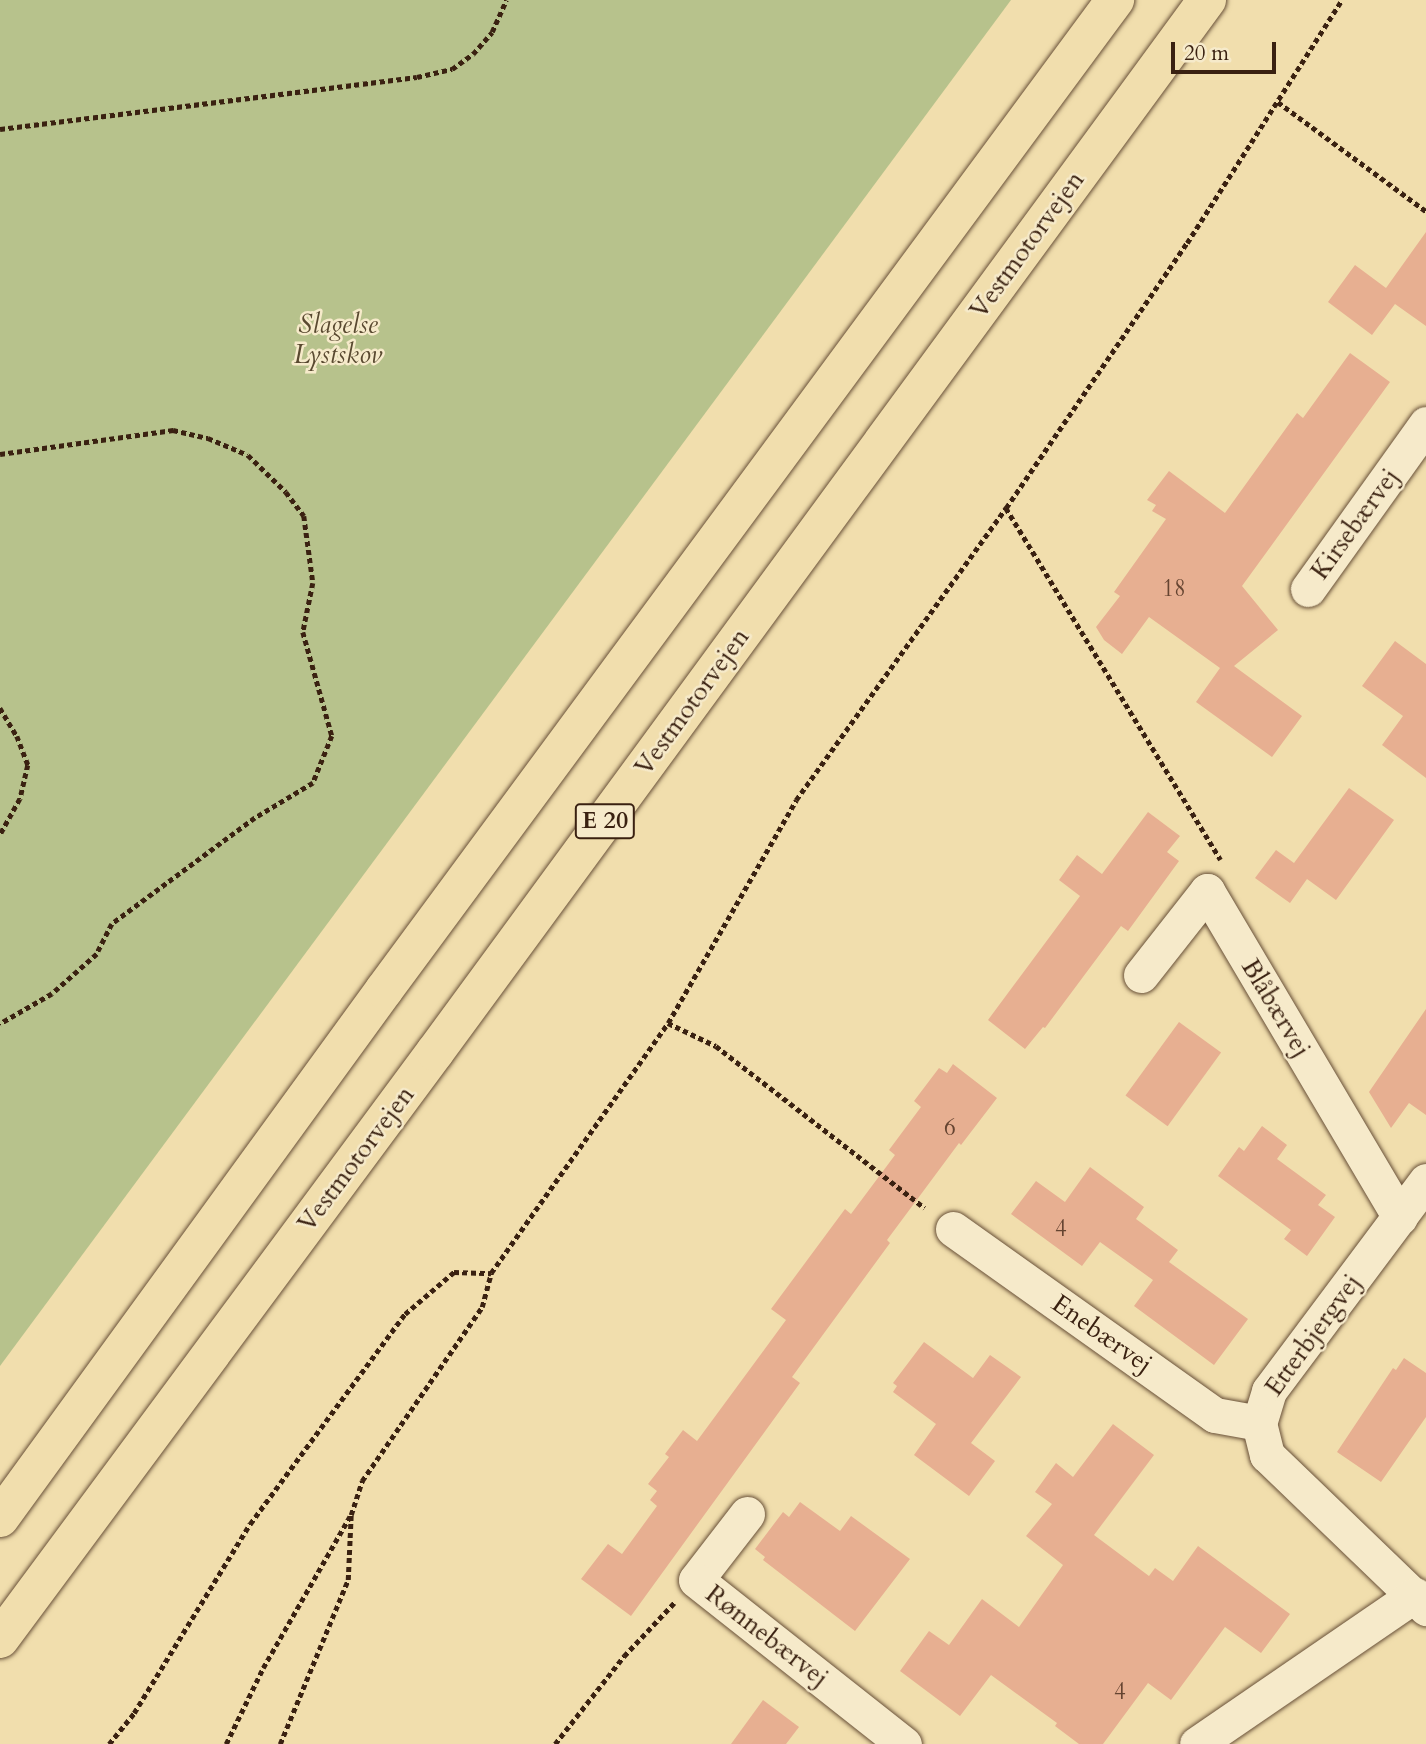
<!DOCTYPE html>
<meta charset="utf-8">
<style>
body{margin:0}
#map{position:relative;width:1426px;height:1744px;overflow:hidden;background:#f1dead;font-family:Cardo,serif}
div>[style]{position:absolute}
.green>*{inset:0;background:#b7c28c}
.building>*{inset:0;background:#e7af91;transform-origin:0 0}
.path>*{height:4.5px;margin-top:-2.25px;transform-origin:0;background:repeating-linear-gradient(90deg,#3a2111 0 5px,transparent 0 8.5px)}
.roads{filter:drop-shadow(0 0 2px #685038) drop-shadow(0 0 2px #685038)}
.minor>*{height:35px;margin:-17.5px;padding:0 17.5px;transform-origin:17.5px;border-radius:17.5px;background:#f6eaca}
.highway>*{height:38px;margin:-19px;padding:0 19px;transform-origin:19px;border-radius:19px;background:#f1dead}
span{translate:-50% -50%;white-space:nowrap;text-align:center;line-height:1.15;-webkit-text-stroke:5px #f6eaca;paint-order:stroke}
.number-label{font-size:23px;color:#654431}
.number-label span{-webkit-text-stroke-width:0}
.shield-label span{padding:2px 5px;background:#f6eaca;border:2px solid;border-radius:5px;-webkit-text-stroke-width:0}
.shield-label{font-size:24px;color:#3a2111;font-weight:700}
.street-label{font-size:26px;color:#3a2111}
.park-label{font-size:26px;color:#594930;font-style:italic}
.scale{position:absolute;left:1171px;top:42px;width:105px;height:32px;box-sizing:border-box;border:4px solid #3a2111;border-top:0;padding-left:9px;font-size:21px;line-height:24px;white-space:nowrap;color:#3a2111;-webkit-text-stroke:5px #f6eaca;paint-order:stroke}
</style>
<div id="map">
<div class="green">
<div style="clip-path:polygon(0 0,1011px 0,0 1366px)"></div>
</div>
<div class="building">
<div style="clip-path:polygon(1426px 232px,1426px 326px,1395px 304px,1372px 335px,1328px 302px,1355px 265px,1386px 288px)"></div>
<div style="clip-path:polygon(1350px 353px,1390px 382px,1242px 586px,1278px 630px,1234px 666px,1302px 716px,1272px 757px,1196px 702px,1220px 668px,1149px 617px,1122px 654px,1104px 640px,1096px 627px,1120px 596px,1114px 592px,1166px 519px,1152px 511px,1156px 505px,1147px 500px,1169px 471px,1225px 513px,1297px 413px,1303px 418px)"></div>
<div style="clip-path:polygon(1395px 641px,1426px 664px,1426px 778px,1382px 745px,1403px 716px,1362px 686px)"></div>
<div style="clip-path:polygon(1349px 788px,1394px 820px,1336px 900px,1307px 879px,1290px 903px,1255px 878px,1276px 850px,1294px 863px)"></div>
<div style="clip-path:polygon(1148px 812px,1180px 836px,1167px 852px,1179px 861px,1128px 931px,1121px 926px,1045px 1028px,1043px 1027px,1025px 1049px,988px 1020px,1080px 896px,1059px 880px,1077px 855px,1102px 874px)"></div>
<div style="clip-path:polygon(1426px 1009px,1426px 1115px,1409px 1103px,1391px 1128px,1369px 1092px)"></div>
<div style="left:1179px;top:1022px;width:52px;height:91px;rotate:36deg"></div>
<div style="clip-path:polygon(953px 1064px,997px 1098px,961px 1145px,959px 1143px,887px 1240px,890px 1243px,792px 1377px,800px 1383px,631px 1616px,581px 1579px,608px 1544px,622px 1554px,657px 1506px,650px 1500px,657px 1491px,648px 1484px,669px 1457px,665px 1454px,683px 1430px,697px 1441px,786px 1320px,771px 1309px,845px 1209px,851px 1214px,895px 1155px,889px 1150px,921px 1107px,914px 1101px,939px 1068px,947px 1073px)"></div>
<div style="clip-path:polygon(1262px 1126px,1287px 1145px,1277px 1159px,1326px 1195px,1318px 1205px,1335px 1217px,1307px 1256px,1284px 1239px,1291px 1230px,1218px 1176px,1239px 1147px,1244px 1151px)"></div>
<div style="clip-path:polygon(1090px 1167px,1144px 1207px,1136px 1219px,1178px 1250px,1169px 1262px,1248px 1319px,1214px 1365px,1134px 1306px,1153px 1280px,1100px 1242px,1082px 1266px,1011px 1214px,1036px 1181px,1065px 1202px)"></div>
<div style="clip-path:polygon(924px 1342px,973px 1378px,990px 1355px,1021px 1377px,971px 1443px,995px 1461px,969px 1496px,914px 1455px,936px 1424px,893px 1392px,897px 1386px,893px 1383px)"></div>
<div style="clip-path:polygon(1404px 1358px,1426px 1373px,1426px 1417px,1381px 1482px,1337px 1452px,1393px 1368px,1396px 1370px)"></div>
<div style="clip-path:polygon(1113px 1424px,1154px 1455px,1094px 1535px,1149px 1576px,1155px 1568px,1173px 1581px,1198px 1546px,1290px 1614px,1261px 1653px,1225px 1627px,1171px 1700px,1148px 1683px,1103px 1744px,1079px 1744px,1055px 1726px,1057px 1723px,991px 1675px,960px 1716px,900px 1671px,929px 1631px,949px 1645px,982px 1599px,1019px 1627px,1063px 1565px,1026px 1536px,1052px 1504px,1035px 1492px,1056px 1463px,1073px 1477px)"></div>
<div style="clip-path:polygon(800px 1502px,840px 1531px,851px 1516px,910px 1559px,855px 1631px,763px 1560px,765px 1557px,755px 1549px,783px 1512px,789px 1517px)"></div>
<div style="clip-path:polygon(763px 1700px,799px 1727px,786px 1744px,731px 1744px)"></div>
</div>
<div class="path">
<div style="left:1278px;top:102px;width:184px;rotate:36.4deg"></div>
<div style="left:0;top:129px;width:420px;rotate:-7.1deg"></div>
<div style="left:417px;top:77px;width:36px;rotate:-13deg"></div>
<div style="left:452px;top:69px;width:26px;rotate:-36deg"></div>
<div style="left:473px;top:54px;width:29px;rotate:-49deg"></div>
<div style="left:492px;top:32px;width:35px;rotate:-66deg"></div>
<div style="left:0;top:454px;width:175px;rotate:-7.9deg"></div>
<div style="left:173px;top:430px;width:36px;rotate:13deg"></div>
<div style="left:208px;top:438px;width:43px;rotate:23deg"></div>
<div style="left:248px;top:455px;width:53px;rotate:44.2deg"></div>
<div style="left:286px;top:492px;width:30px;rotate:53deg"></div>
<div style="left:304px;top:516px;width:68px;rotate:82.3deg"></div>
<div style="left:313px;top:583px;width:50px;rotate:101.5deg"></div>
<div style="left:303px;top:632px;width:108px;rotate:74.4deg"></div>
<div style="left:332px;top:736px;width:51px;rotate:112deg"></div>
<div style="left:313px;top:783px;width:68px;rotate:148.9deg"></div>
<div style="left:255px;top:818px;width:178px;rotate:143.5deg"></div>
<div style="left:112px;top:924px;width:34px;rotate:117deg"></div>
<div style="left:97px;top:954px;width:60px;rotate:138.4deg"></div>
<div style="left:52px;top:994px;width:60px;rotate:150deg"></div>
<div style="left:1006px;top:508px;width:412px;rotate:58.6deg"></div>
<div style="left:0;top:708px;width:33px;rotate:59deg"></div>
<div style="left:17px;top:736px;width:31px;rotate:69deg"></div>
<div style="left:28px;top:765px;width:35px;rotate:103deg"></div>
<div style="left:20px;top:799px;width:41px;rotate:119.1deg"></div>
<div style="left:668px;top:1023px;width:53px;rotate:25.6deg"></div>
<div style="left:716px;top:1046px;width:264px;rotate:37.8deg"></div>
<div style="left:109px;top:1744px;width:40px;rotate:-51deg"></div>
<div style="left:134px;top:1713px;width:222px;rotate:-58.5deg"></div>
<div style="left:250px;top:1524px;width:261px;rotate:-53.6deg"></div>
<div style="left:405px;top:1314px;width:65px;rotate:-40.6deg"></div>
<div style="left:454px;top:1272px;width:37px;rotate:2deg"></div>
<div style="left:226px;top:1744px;width:85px;rotate:-64deg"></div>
<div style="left:263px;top:1668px;width:175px;rotate:-60.2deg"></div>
<div style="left:280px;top:1744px;width:178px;rotate:-67.5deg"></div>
<div style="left:348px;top:1580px;width:65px;rotate:-87.4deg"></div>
<div style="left:351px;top:1515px;width:36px;rotate:-72deg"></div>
<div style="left:362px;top:1481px;width:211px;rotate:-55.4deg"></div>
<div style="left:482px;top:1307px;width:35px;rotate:-75deg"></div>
<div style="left:491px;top:1273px;width:306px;rotate:-54.7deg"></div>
<div style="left:668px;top:1023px;width:257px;rotate:-60.1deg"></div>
<div style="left:796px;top:800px;width:360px;rotate:-54.3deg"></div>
<div style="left:1006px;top:508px;width:321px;rotate:-55.7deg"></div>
<div style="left:1187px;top:243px;width:288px;rotate:-57.5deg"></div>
<div style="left:555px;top:1744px;width:112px;rotate:-51.9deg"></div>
<div style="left:624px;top:1656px;width:73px;rotate:-46.7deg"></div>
</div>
<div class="roads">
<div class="minor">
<div style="left:1308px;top:589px;width:203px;rotate:-54.4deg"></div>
<div style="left:1141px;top:975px;width:107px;rotate:-51.8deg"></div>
<div style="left:1207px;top:891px;width:379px;rotate:59.4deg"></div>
<div style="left:1426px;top:1181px;width:262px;rotate:126.8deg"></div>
<div style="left:1269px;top:1391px;width:34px;rotate:107deg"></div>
<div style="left:1259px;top:1423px;width:33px;rotate:76deg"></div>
<div style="left:1267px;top:1455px;width:221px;rotate:43.9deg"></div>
<div style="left:953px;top:1229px;width:321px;rotate:35.4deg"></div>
<div style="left:1215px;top:1415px;width:45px;rotate:10.3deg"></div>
<div style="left:747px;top:1514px;width:83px;rotate:127.7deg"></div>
<div style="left:696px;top:1580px;width:265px;rotate:38.3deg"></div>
<div style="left:1197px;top:1744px;width:264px;rotate:-34.4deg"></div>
</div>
<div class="highway">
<div style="left:0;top:1518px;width:653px;rotate:-53.97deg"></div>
<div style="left:384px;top:990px;width:1231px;rotate:-53.56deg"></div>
<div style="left:0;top:1639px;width:731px;rotate:-53.46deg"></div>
<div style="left:435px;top:1052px;width:1305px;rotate:-53.73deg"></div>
</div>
</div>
<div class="number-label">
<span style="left:1174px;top:589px">18</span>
<span style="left:950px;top:1128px">6</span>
<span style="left:1061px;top:1229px">4</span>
<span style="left:1120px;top:1692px">4</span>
</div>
<div class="shield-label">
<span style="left:605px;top:821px">E 20</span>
</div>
<div class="street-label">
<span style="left:1027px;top:245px;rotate:-54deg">Vestmotorvejen</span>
<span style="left:1355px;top:524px;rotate:-54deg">Kirsebærvej</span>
<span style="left:692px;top:702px;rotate:-54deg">Vestmotorvejen</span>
<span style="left:1276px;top:1008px;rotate:59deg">Blåbærvej</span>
<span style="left:356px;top:1159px;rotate:-53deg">Vestmotorvejen</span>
<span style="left:1102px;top:1334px;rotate:35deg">Enebærvej</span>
<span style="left:1313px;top:1335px;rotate:-54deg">Etterbjergvej</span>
<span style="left:767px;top:1636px;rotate:38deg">Rønnebærvej</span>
</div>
<div class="park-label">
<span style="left:338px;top:340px">Slagelse<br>Lystskov</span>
</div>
<div class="scale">20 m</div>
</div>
